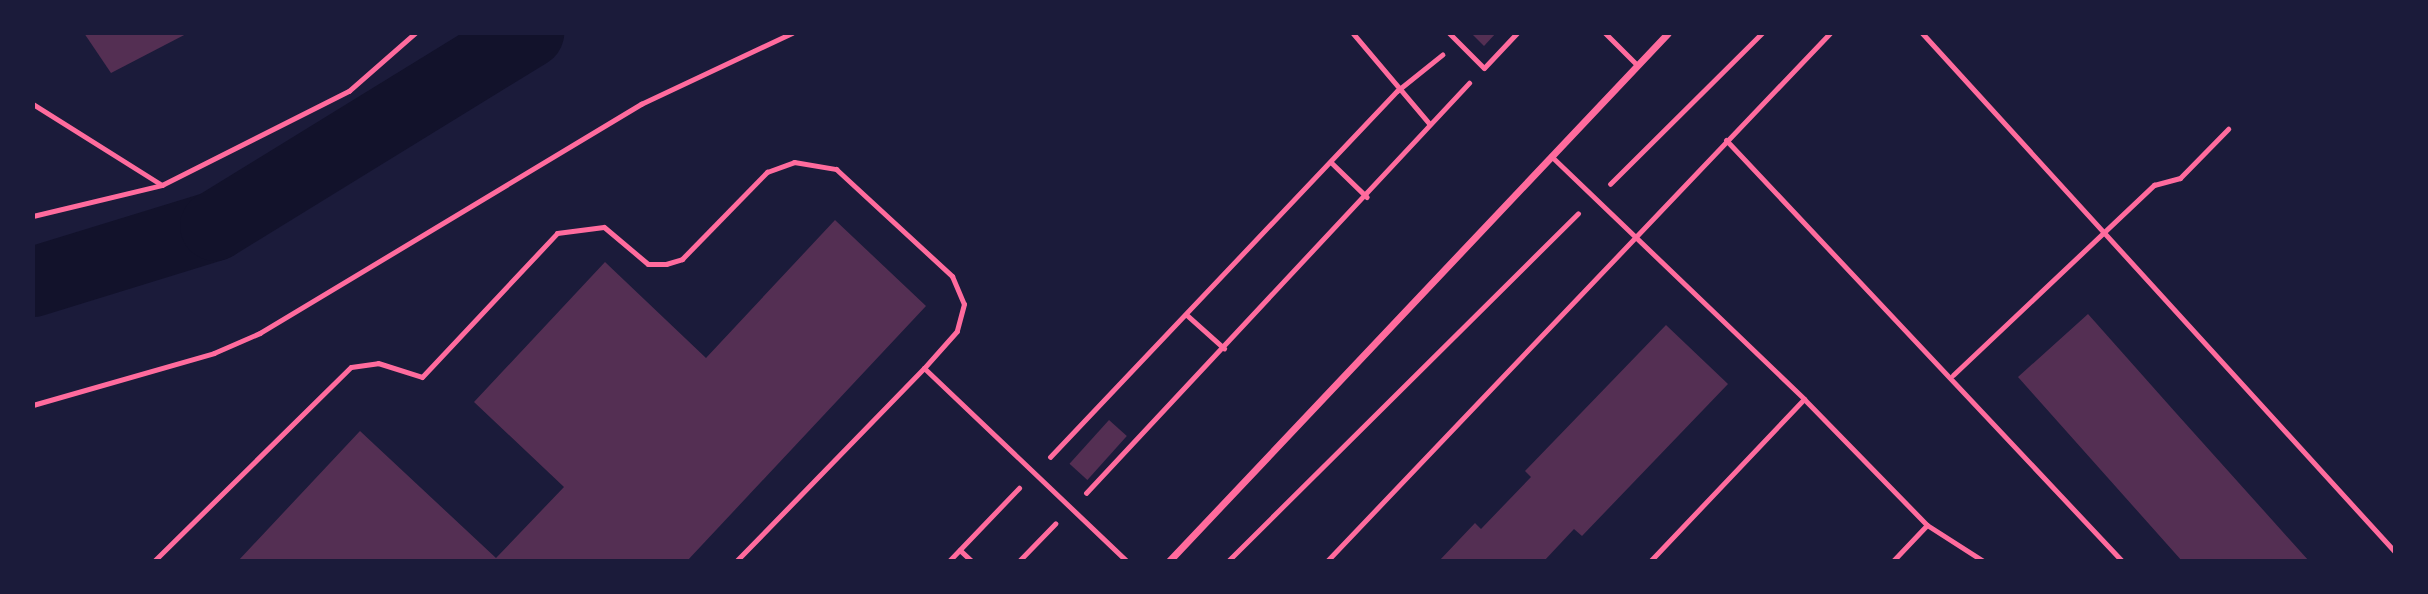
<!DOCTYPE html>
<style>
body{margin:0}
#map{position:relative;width:2428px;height:594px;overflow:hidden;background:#1b1b3a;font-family:"DM Sans",sans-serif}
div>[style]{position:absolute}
.river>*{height:70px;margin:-35px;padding:0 35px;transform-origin:35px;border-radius:35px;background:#12122b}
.building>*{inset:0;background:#542f53;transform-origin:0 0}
.path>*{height:4.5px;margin:-2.25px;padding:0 2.25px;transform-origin:2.25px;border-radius:2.25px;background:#ff6b9d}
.service>*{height:5px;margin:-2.5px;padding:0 2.5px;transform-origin:2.5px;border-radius:2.5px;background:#ff6b9d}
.minor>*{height:7px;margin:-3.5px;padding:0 3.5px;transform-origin:3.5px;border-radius:3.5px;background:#ff6b9d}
span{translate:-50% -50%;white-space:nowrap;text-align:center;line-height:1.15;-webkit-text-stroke:5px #1b1b3a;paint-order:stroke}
.frame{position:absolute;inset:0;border:35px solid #1b1b3a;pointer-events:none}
</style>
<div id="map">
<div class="river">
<div style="left:33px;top:282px;width:190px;rotate:-17.1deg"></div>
<div style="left:215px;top:226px;width:369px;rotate:-31.6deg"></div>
</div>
<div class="building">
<div style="clip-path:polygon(84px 33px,188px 33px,111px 73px)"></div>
<div style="clip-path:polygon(1471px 33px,1496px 33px,1484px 46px)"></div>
<div style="clip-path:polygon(835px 220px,926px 306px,687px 561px,238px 561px,360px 431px,496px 558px,564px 487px,474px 402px,605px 262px,706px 358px)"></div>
<div style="clip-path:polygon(2088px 314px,2176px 413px,2309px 561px,2182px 561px,2018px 377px)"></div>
<div style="clip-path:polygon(1666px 325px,1728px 384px,1582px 536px,1574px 529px,1544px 561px,1439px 561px,1475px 523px,1481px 529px,1531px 477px,1525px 471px)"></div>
<div style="left:1109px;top:420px;width:24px;height:59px;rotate:42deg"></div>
</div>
<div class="path">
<div style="left:1353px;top:33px;width:119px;rotate:49.8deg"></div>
<div style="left:33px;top:104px;width:152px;rotate:32.1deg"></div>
<div style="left:1331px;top:162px;width:50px;rotate:44.2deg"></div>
<div style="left:1610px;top:184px;width:214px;rotate:-44.8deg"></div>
<div style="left:33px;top:216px;width:133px;rotate:-13.5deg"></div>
<div style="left:162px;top:185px;width:209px;rotate:-26.7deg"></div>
<div style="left:349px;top:91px;width:88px;rotate:-41.3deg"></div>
<div style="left:1187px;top:315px;width:50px;rotate:41.7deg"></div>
<div style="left:33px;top:405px;width:188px;rotate:-16deg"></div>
<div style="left:214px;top:353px;width:50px;rotate:-23.5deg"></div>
<div style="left:260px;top:333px;width:445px;rotate:-31deg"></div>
<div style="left:641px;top:104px;width:167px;rotate:-25.2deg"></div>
<div style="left:1050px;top:457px;width:504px;rotate:-46.53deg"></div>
<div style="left:1397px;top:91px;width:58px;rotate:-38.7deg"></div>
<div style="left:1086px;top:493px;width:561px;rotate:-46.95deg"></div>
<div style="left:960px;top:550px;width:16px;rotate:43deg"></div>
<div style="left:949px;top:561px;width:101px;rotate:-46.2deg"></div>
<div style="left:1019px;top:561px;width:52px;rotate:-45.8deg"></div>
<div style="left:1228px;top:561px;width:493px;rotate:-44.8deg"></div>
</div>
<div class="service">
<div style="left:1449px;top:33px;width:49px;rotate:45deg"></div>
<div style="left:1484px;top:68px;width:48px;rotate:-46.7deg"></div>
<div style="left:1605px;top:33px;width:45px;rotate:45deg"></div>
<div style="left:1922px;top:33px;width:702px;rotate:47.65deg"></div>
<div style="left:1726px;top:140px;width:578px;rotate:46.75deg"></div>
<div style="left:1551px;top:156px;width:351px;rotate:43.8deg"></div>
<div style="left:1804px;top:399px;width:224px;rotate:133.5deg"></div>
<div style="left:924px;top:368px;width:280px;rotate:43.6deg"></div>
<div style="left:1953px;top:375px;width:277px;rotate:-43.4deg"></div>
<div style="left:2154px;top:185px;width:27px;rotate:-15deg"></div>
<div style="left:2180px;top:178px;width:69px;rotate:-45.6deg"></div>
<div style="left:1804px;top:399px;width:176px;rotate:45.7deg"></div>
<div style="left:1927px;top:525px;width:50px;rotate:133.4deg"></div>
<div style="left:1927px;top:525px;width:67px;rotate:32.7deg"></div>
<div style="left:154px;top:561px;width:276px;rotate:-44.6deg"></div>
<div style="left:351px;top:367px;width:27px;rotate:-8deg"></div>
<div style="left:378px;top:363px;width:46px;rotate:17.7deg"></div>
<div style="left:422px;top:377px;width:197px;rotate:-46.8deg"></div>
<div style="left:557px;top:233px;width:47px;rotate:-7.3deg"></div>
<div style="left:604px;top:227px;width:57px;rotate:40.1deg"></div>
<div style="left:648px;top:264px;width:18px"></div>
<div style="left:666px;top:264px;width:17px;rotate:-17deg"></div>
<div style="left:682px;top:259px;width:122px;rotate:-45.7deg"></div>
<div style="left:767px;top:172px;width:29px;rotate:-20deg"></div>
<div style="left:794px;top:162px;width:43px;rotate:9.5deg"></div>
<div style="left:836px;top:169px;width:158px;rotate:42.7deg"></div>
<div style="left:952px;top:276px;width:30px;rotate:67deg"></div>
<div style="left:964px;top:304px;width:28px;rotate:105deg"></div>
<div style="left:957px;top:331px;width:50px;rotate:131.7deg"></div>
<div style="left:924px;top:368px;width:269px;rotate:134.2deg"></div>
<div style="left:1327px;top:561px;width:729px;rotate:-46.39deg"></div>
</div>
<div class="minor">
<div style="left:1169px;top:561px;width:726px;rotate:-46.62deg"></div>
</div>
<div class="frame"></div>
</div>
